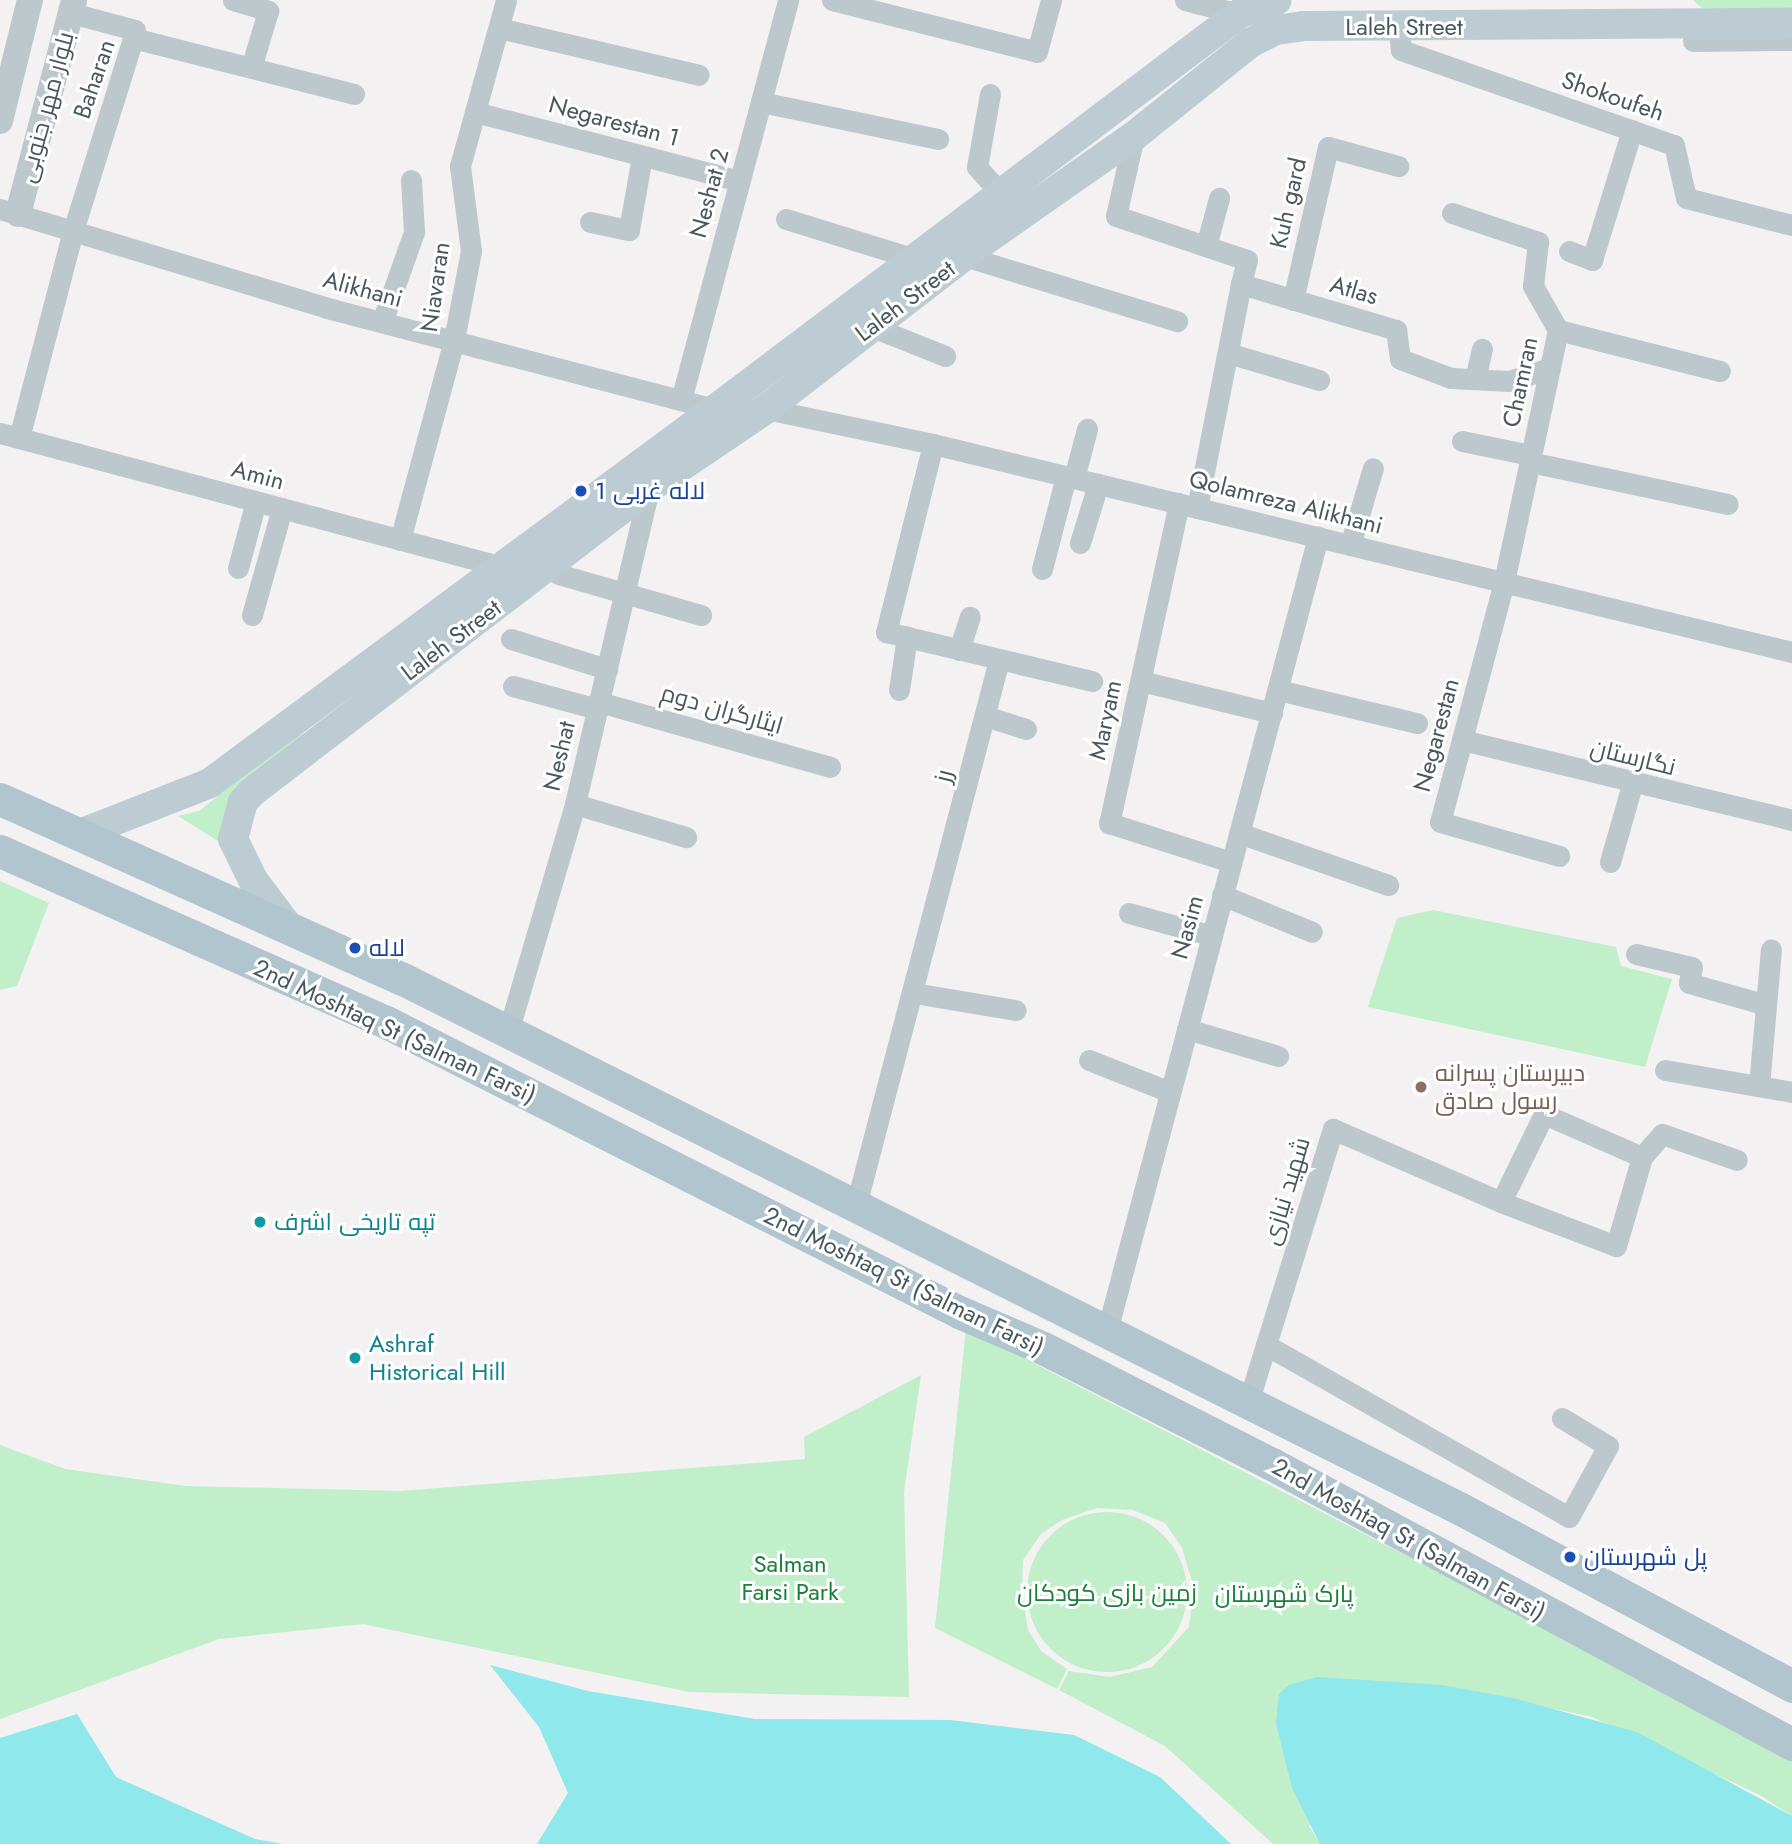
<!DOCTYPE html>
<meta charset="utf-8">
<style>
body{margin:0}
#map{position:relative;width:1792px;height:1844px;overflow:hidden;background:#f3f1f1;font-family:Jost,Cairo,sans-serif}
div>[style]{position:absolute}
.green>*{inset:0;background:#c1efca}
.round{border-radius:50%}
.water>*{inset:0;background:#8fe8eb}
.minor>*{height:21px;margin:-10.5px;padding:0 10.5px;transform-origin:10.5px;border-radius:10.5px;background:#bdc8cd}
.tertiary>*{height:26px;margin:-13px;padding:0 13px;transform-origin:13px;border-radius:13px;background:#bdc8cd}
.secondary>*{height:30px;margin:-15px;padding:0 15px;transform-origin:15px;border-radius:15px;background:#bdcbd2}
.primary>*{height:33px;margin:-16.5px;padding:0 16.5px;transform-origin:16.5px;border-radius:16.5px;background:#b1c5ce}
.dots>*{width:19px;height:19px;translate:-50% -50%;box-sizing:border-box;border:4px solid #fff;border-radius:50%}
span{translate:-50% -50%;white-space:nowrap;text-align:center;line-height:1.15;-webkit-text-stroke:6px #fff;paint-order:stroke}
.street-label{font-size:24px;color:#49585e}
.transit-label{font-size:24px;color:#164399}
.left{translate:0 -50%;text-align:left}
.education-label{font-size:24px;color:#785e54}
.culture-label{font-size:24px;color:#0d838f}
.park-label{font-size:24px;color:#1a7f3a}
</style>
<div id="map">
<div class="green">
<div style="clip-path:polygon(1693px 0,1792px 0,1792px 11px,1702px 8px)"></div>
<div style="clip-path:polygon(309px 724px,229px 848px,178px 816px,199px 811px)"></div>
<div style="clip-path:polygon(0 881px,49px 903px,17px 986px,0 990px)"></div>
<div style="clip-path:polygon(1433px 910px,1616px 947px,1621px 966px,1672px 979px,1645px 1067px,1368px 1007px,1397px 918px)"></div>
<div style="clip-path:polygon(966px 1328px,1792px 1755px,1792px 1816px,1760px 1795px,1592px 1717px,1442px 1685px,1309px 1826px,1320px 1844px,1273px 1844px,1165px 1746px,1059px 1690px,1069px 1671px,1110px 1677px,1152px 1667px,1189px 1627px,1194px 1589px,1182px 1548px,1165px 1523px,1133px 1510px,1097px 1508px,1062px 1520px,1041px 1534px,1023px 1560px,1022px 1592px,1028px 1630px,1041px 1651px,1067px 1669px,1057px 1689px,935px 1628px)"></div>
<div style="clip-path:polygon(921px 1375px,904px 1492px,909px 1697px,689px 1692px,363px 1624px,219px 1639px,0 1719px,0 1445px,65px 1469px,186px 1486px,400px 1491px,805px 1459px,804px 1437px)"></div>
<div class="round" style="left:1027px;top:1512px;width:160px;height:160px"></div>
</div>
<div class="water">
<div style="clip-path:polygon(490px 1665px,588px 1691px,755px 1719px,950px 1720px,1074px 1735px,1160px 1777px,1231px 1844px,537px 1844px,568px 1793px,539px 1727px)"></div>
<div style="clip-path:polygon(1317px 1677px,1442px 1685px,1513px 1698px,1637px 1732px,1792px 1816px,1792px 1844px,1320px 1844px,1292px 1788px,1276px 1723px,1279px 1694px,1289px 1685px)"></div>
<div style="clip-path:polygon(77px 1714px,116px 1777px,255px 1839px,283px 1844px,0 1844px,0 1738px)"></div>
</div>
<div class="minor">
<div style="left:233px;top:0;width:37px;rotate:17deg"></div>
<div style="left:268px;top:11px;width:59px;rotate:106.6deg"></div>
<div style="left:832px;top:0;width:211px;rotate:14.2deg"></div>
<div style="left:1037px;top:52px;width:54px;rotate:-74.9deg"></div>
<div style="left:1185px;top:0;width:56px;rotate:14.5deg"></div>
<div style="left:71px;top:13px;width:66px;rotate:14.9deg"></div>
<div style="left:135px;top:30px;width:8px;rotate:104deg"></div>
<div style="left:499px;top:28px;width:205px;rotate:13.2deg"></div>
<div style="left:1399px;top:29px;width:21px;rotate:85deg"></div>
<div style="left:1401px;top:50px;width:289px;rotate:19.2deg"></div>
<div style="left:1674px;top:145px;width:54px;rotate:77.2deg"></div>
<div style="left:1686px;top:198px;width:109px;rotate:14.3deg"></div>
<div style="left:1693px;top:41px;width:99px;rotate:-0.6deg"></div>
<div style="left:990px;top:94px;width:74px;rotate:100.1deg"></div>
<div style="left:977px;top:167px;width:36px;rotate:48deg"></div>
<div style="left:761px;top:102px;width:181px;rotate:11.8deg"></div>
<div style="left:475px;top:112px;width:273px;rotate:14.6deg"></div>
<div style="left:1134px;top:136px;width:82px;rotate:102.7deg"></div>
<div style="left:1116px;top:216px;width:138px;rotate:18.6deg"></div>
<div style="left:1247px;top:260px;width:25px;rotate:104deg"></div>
<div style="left:1241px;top:284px;width:162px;rotate:16.5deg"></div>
<div style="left:1396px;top:330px;width:29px;rotate:82deg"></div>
<div style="left:1400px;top:359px;width:54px;rotate:20.4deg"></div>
<div style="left:1451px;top:378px;width:58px;rotate:3deg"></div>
<div style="left:1509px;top:381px;width:43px;rotate:-17.6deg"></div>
<div style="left:0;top:209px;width:342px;rotate:16.8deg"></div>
<div style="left:327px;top:308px;width:402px;rotate:14.6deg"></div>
<div style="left:1452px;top:213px;width:91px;rotate:18.6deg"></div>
<div style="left:1538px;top:242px;width:44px;rotate:96.5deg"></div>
<div style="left:1533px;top:286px;width:51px;rotate:60.4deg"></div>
<div style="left:1558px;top:330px;width:258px;rotate:102.1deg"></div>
<div style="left:1504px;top:582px;width:248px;rotate:104.9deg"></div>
<div style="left:1440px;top:822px;width:124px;rotate:15.9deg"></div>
<div style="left:786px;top:219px;width:135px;rotate:17.2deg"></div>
<div style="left:590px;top:222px;width:40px;rotate:12deg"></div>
<div style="left:629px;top:230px;width:75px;rotate:-80deg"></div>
<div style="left:1206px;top:246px;width:50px;rotate:-74.8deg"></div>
<div style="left:1569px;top:251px;width:25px;rotate:21deg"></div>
<div style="left:1592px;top:260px;width:136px;rotate:-72.9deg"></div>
<div style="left:964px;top:256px;width:223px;rotate:17deg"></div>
<div style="left:1293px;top:300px;width:157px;rotate:-77.1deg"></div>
<div style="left:1328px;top:147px;width:73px;rotate:15.2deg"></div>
<div style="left:382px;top:322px;width:96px;rotate:-70.4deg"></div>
<div style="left:414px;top:232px;width:52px;rotate:-93.3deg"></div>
<div style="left:870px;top:326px;width:81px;rotate:21.8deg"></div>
<div style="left:1558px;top:330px;width:167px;rotate:14.2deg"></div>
<div style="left:1228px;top:353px;width:95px;rotate:16.5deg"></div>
<div style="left:1475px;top:379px;width:31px;rotate:-77deg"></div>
<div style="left:681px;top:400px;width:414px;rotate:-75deg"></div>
<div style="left:766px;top:409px;width:171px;rotate:11.8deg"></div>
<div style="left:933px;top:444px;width:884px;rotate:13.61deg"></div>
<div style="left:0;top:433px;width:521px;rotate:14.92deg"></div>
<div style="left:19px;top:438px;width:214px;rotate:-75.4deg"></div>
<div style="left:73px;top:231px;width:202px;rotate:-72.7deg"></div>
<div style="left:133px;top:38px;width:228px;rotate:14.2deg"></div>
<div style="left:1462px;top:441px;width:70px;rotate:11.5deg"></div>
<div style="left:933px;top:444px;width:194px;rotate:104deg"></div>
<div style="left:886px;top:632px;width:212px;rotate:13.4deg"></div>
<div style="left:1530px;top:462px;width:202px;rotate:12deg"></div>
<div style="left:1074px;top:478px;width:51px;rotate:-75.1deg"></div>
<div style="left:1179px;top:503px;width:328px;rotate:102.3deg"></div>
<div style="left:1109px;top:823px;width:128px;rotate:17.7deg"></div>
<div style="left:1197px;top:508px;width:228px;rotate:-78.9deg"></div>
<div style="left:400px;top:540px;width:207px;rotate:-74.9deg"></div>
<div style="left:454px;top:340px;width:91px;rotate:-79.2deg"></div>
<div style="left:471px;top:251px;width:86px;rotate:-97.4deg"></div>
<div style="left:460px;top:166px;width:172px;rotate:-74.5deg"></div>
<div style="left:1080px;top:543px;width:62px;rotate:-73deg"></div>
<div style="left:1350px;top:545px;width:80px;rotate:-73.4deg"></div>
<div style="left:238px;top:568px;width:69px;rotate:-75deg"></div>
<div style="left:1042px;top:569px;width:96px;rotate:-75.5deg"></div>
<div style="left:558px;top:574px;width:149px;rotate:16deg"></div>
<div style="left:252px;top:615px;width:111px;rotate:-74.3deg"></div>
<div style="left:511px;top:639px;width:101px;rotate:17.4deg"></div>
<div style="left:959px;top:650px;width:35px;rotate:-72deg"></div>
<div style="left:1141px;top:681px;width:135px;rotate:13.7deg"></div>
<div style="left:513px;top:686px;width:87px;rotate:15.3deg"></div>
<div style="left:899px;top:690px;width:54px;rotate:-81.4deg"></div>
<div style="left:1278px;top:690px;width:143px;rotate:13.4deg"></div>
<div style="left:599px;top:702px;width:240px;rotate:15.7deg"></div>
<div style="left:985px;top:716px;width:43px;rotate:17.6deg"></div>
<div style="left:1462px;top:740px;width:340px;rotate:13.6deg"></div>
<div style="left:575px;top:804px;width:116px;rotate:16.6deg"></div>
<div style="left:1239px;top:833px;width:158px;rotate:19.2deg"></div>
<div style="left:1610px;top:862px;width:80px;rotate:-74.1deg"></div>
<div style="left:1222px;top:895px;width:97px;rotate:22.3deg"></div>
<div style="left:1129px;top:913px;width:86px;rotate:15.5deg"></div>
<div style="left:1636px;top:954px;width:57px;rotate:13.1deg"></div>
<div style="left:1692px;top:967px;width:16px;rotate:101deg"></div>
<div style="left:1689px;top:983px;width:80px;rotate:15.9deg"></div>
<div style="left:914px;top:993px;width:103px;rotate:9.5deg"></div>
<div style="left:1187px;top:1029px;width:95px;rotate:16.5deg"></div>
<div style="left:508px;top:1032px;width:238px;rotate:-73.6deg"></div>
<div style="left:575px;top:804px;width:325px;rotate:-76.8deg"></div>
<div style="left:1089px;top:1060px;width:87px;rotate:21.6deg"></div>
<div style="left:1665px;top:1070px;width:129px;rotate:9.8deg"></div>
<div style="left:1759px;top:1086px;width:137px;rotate:-85deg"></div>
<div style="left:1642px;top:1157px;width:30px;rotate:-49deg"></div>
<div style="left:1662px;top:1134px;width:79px;rotate:19.1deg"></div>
<div style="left:856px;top:1205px;width:563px;rotate:-75.3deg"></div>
<div style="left:1107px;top:1331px;width:822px;rotate:-75.12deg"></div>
<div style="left:1266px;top:1345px;width:348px;rotate:29.6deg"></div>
<div style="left:1569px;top:1517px;width:81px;rotate:-61.2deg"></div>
<div style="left:1608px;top:1446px;width:54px;rotate:-148.7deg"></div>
<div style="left:1248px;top:1403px;width:287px;rotate:-72.8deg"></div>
<div style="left:1333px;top:1129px;width:183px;rotate:23.5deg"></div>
<div style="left:1501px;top:1202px;width:98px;rotate:-64deg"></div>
<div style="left:1544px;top:1114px;width:107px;rotate:23.7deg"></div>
<div style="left:1642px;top:1157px;width:93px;rotate:106.3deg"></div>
<div style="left:1616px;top:1246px;width:123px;rotate:-159.1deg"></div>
</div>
<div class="tertiary">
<div style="left:0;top:121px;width:125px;rotate:-76.1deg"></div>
<div style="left:18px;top:214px;width:221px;rotate:-75.3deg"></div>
</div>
<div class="secondary">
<div style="left:80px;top:834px;width:140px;rotate:-21.4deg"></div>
<div style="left:210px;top:783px;width:656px;rotate:-36.5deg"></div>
<div style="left:737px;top:393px;width:629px;rotate:-37.05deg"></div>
<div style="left:1239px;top:14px;width:40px;rotate:-20.2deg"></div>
<div style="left:290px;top:929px;width:61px;rotate:-127.1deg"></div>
<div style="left:253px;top:880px;width:46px;rotate:-116deg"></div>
<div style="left:233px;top:839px;width:38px;rotate:-75deg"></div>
<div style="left:243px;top:802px;width:13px;rotate:-48deg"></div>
<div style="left:252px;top:792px;width:500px;rotate:-37.44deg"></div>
<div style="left:649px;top:488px;width:141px;rotate:-34deg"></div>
<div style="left:766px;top:409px;width:272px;rotate:-37.7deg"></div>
<div style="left:981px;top:243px;width:187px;rotate:-35deg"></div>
<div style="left:1134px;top:136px;width:149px;rotate:-38.7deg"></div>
<div style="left:1250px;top:43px;width:29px;rotate:-27deg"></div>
<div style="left:1276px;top:30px;width:28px;rotate:-8deg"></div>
<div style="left:1304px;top:26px;width:488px;rotate:-0.4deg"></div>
</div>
<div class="primary">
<div style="left:0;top:799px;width:441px;rotate:24.1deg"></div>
<div style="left:403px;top:979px;width:1181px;rotate:26.61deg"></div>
<div style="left:1459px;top:1508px;width:378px;rotate:28.1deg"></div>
<div style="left:0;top:851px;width:422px;rotate:23.9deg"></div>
<div style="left:386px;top:1022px;width:642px;rotate:26.84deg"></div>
<div style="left:959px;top:1312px;width:91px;rotate:23.2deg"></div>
<div style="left:1043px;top:1348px;width:257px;rotate:26.9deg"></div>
<div style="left:1272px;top:1464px;width:591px;rotate:28.3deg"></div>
</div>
<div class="dots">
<div style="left:581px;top:491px;background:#1a4fb4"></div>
<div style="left:355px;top:948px;background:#1a4fb4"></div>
<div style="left:1421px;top:1087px;background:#8d6e63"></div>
<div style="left:260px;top:1222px;background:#0f9aa8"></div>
<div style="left:355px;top:1358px;background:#0f9aa8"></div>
<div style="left:1570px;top:1557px;background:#1a4fb4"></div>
</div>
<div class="street-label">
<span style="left:1404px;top:27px">Laleh Street</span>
<span style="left:94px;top:79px;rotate:-71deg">Baharan</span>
<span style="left:1613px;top:96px;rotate:19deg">Shokoufeh</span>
<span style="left:46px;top:107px;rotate:-75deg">بلوار مهر جنوبی</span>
<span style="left:614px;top:121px;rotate:15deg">Negarestan 1</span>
<span style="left:709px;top:193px;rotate:-75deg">Neshat 2</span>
<span style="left:1288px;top:203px;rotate:-77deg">Kuh gard</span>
<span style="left:435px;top:287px;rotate:-82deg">Niavaran</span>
<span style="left:363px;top:289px;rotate:15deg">Alikhani</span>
<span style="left:1354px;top:290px;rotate:16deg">Atlas</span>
<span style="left:905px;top:301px;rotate:-37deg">Laleh Street</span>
<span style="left:1520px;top:382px;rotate:-78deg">Chamran</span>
<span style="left:258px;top:475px;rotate:15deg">Amin</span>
<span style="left:1286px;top:502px;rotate:14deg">Qolamreza Alikhani</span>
<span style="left:451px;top:640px;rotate:-37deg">Laleh Street</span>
<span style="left:722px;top:709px;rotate:16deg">ایثارگران دوم</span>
<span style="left:1105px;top:720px;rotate:-78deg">Maryam</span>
<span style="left:1436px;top:735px;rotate:-75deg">Negarestan</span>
<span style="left:559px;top:756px;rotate:-77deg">Neshat</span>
<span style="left:1633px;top:757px;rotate:14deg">نگارستان</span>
<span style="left:943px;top:776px;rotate:-76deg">رز</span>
<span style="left:1187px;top:927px;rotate:-75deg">Nasim</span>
<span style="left:395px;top:1031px;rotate:25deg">2nd Moshtaq St (Salman Farsi)</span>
<span style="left:1286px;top:1191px;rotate:-73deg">شهید نیازی</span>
<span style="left:904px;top:1281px;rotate:26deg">2nd Moshtaq St (Salman Farsi)</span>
<span style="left:1409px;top:1539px;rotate:29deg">2nd Moshtaq St (Salman Farsi)</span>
</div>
<div class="transit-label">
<span class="left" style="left:595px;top:491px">لاله غربی 1</span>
<span class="left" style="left:369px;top:948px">لاله</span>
<span class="left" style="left:1584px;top:1557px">پل شهرستان</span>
</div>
<div class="education-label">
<span class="left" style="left:1435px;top:1087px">دبیرستان پسرانه<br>رسول صادق</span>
</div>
<div class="culture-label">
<span class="left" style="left:274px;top:1222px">تپه تاریخی اشرف</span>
<span class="left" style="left:369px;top:1358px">Ashraf<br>Historical Hill</span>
</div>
<div class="park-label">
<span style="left:790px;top:1578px">Salman<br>Farsi Park</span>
<span style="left:1107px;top:1593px">زمین بازی کودکان</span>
<span style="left:1284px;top:1594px">پارک شهرستان</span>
</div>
</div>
